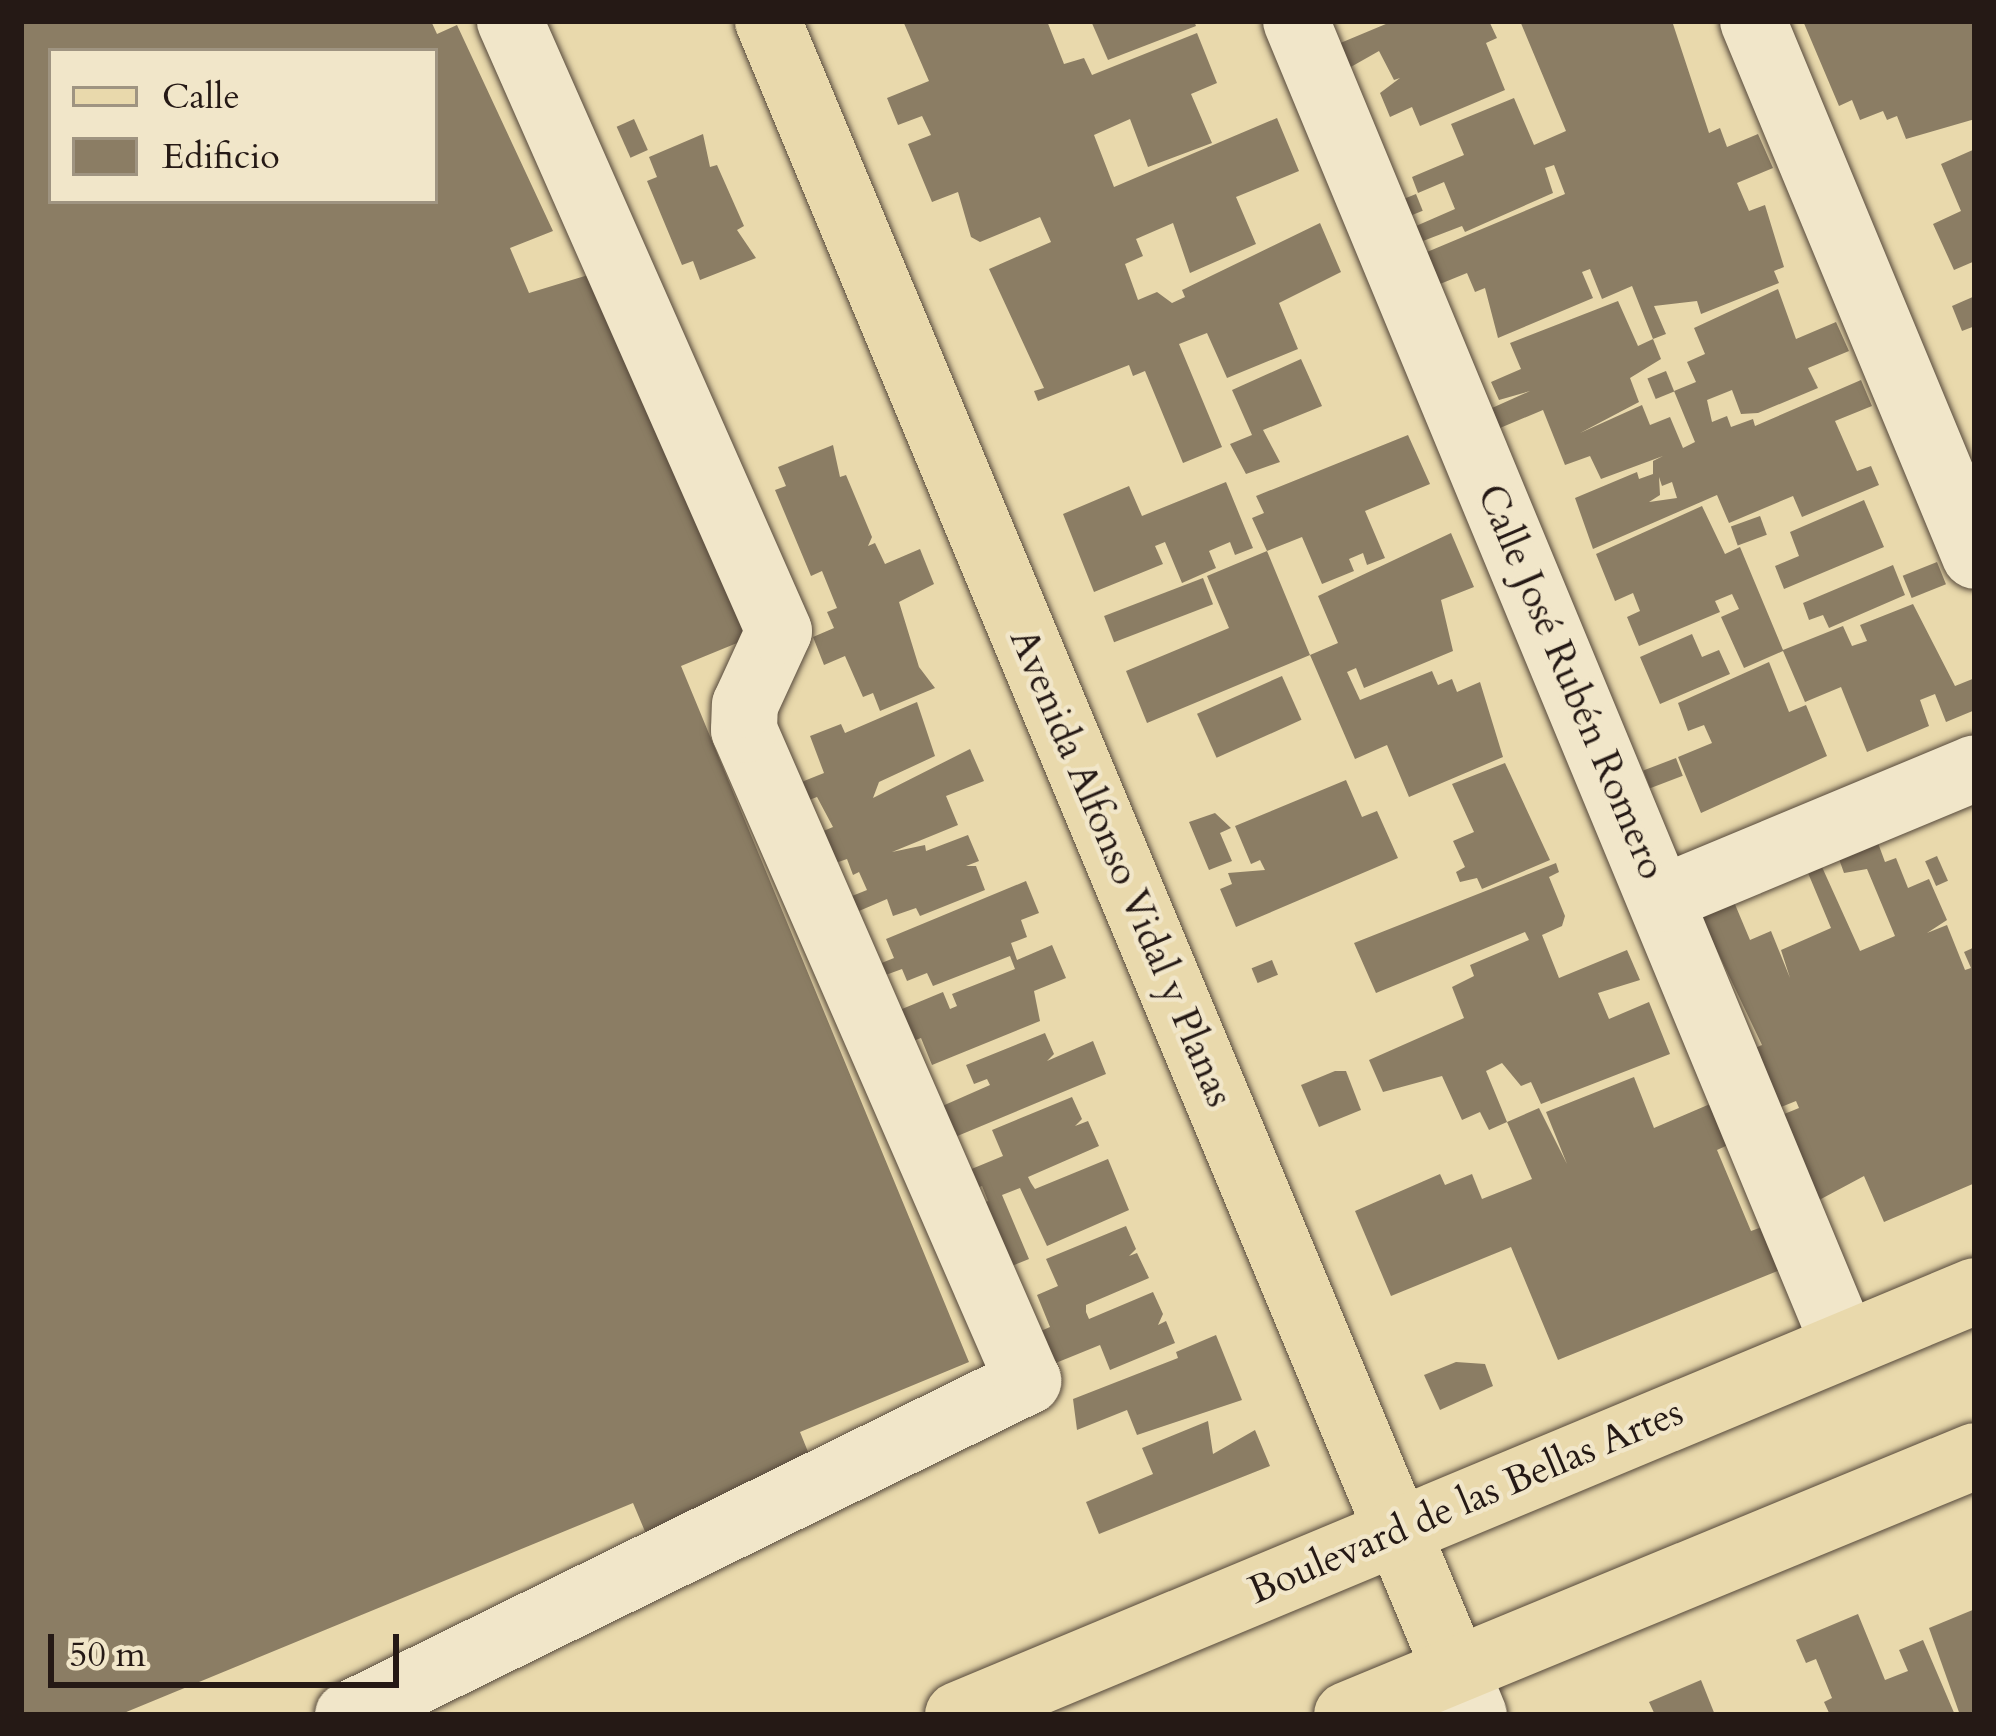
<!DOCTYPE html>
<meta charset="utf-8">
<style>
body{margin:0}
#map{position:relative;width:1996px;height:1736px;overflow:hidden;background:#e9d9ac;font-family:Cardo,serif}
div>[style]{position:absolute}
.building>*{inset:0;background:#8b7d64;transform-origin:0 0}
.roads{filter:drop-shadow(0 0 3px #56493b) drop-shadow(0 0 3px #56493b)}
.minor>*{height:66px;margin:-33px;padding:0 33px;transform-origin:33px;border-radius:33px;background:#f1e6c9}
.major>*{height:66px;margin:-33px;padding:0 33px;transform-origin:33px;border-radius:33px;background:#e9d9ac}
span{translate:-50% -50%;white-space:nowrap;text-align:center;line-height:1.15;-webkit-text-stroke:9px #f1e6c9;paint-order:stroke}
.street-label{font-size:39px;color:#251915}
.frame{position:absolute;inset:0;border:24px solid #251915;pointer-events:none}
.legend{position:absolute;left:48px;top:48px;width:390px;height:156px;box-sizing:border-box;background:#f1e6c9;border:3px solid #9f9481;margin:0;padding:15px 21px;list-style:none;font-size:36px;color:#251915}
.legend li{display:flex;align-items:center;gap:24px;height:60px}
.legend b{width:60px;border:3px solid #9f9481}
.scale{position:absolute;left:48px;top:1634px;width:351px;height:54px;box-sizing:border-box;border:6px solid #251915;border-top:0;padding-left:15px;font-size:36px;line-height:42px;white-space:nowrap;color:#251915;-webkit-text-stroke:9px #f1e6c9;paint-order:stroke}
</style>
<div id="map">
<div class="building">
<div style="clip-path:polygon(evenodd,21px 21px,431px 21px,437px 34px,457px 25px,553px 231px,510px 248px,529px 293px,608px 269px,759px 634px,681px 666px,969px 1362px,800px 1432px,819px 1479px,652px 1548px,633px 1503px,119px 1715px,21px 1715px,21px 21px,51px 51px,435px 51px,435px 201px,51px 201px,51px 51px)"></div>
<div style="clip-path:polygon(903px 21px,1047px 21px,1064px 64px,1084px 58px,1092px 75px,1197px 33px,1217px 83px,1191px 94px,1212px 143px,1148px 167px,1130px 119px,1094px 135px,1114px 187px,1277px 118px,1299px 171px,1236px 197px,1256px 244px,1190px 273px,1173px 223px,1136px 239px,1143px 256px,1125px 264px,1138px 300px,1157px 292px,1172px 303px,1185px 297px,1182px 290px,1320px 223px,1341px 272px,1279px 303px,1298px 349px,1227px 378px,1207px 333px,1179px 344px,1222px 447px,1183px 463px,1145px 371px,1133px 376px,1129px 365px,1038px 401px,1034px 391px,1044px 388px,989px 269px,1051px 242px,1040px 217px,980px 242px,971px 237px,958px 192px,932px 202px,908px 144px,931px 135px,922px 116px,898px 125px,887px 98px,929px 81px)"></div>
<div style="clip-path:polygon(1091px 21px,1194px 21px,1196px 26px,1108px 60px)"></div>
<div style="clip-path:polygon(1393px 21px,1489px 21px,1497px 38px,1486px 43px,1505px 90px,1420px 126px,1412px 107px,1390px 117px,1380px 93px,1400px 78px,1394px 80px,1379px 51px,1349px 68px,1338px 44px)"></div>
<div style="clip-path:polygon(1520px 21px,1681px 21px,1673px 24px,1709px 133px,1720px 128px,1727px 147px,1758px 134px,1773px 168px,1737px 183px,1749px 211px,1765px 205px,1784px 267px,1774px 271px,1779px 283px,1701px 314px,1697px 301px,1654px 306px,1666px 334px,1653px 339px,1632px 286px,1602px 299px,1590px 269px,1582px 272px,1593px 298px,1498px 338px,1485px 288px,1475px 292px,1467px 273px,1440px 284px,1427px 252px,1565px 194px,1554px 165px,1545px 168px,1553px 193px,1465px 232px,1462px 226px,1423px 241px,1416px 226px,1455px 209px,1444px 182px,1418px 193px,1412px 177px,1464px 155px,1451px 124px,1514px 98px,1534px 145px,1566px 131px)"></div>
<div style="clip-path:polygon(1803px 21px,1975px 21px,1975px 119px,1906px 139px,1897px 116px,1887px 120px,1883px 111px,1860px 120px,1852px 100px,1839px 106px)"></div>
<div style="left:634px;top:119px;width:34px;height:19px;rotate:66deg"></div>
<div style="clip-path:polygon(703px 134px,710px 167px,717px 165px,744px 226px,737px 230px,756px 258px,700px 280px,693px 261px,682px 265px,647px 181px,657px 177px,649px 157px)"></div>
<div style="clip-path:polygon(1975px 149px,1975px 261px,1954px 270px,1933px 224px,1961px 211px,1941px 164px)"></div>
<div style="left:1416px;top:194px;width:18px;height:12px;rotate:68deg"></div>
<div style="clip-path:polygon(evenodd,1778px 289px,1796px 339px,1836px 322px,1849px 351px,1808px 368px,1818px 388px,1758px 413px,1741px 414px,1732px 390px,1707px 400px,1712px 422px,1727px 416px,1731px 427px,1753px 419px,1755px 426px,1861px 380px,1872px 406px,1835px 421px,1857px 471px,1871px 466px,1879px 485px,1802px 517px,1793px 496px,1729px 523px,1717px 495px,1593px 549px,1575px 498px,1637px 472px,1639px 479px,1653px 474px,1653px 461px,1663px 456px,1601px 479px,1590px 456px,1565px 465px,1543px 410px,1500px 428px,1492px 408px,1530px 391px,1499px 400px,1491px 382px,1521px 369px,1510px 343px,1618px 301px,1638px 346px,1653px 339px,1661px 359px,1630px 378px,1639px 402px,1580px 433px,1642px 405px,1650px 425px,1670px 417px,1683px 448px,1695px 442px,1674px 391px,1696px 382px,1687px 362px,1705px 354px,1694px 328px,1778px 289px,1659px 477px,1662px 486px,1672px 482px,1677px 498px,1649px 502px,1660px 495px,1659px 477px)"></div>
<div style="clip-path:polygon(1975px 296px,1975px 326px,1962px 331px,1952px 306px)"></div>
<div style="clip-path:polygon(1301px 359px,1322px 406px,1263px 430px,1280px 462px,1246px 474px,1230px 444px,1252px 435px,1232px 390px)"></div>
<div style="left:1666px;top:371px;width:22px;height:20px;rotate:68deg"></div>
<div style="clip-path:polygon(1408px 435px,1430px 484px,1365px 511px,1385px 558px,1367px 565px,1363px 553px,1349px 559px,1354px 571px,1322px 584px,1302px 537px,1267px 551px,1310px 655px,1338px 643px,1318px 596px,1451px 533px,1474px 587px,1441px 600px,1453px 651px,1364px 688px,1356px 668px,1347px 672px,1360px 700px,1432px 671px,1438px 685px,1452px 679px,1457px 692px,1480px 682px,1503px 757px,1409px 797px,1387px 745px,1355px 759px,1310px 655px,1147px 723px,1126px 671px,1229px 628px,1207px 576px,1267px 551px,1252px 518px,1264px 513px,1256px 496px)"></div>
<div style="clip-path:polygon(833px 445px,840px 477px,846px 475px,872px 537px,868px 546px,875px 543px,885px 564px,920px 549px,934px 584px,899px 602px,919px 667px,935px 688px,880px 711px,873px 693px,863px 697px,845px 656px,824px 665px,813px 637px,834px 628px,827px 612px,837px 608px,822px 571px,811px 576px,775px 490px,786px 486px,778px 467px)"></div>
<div style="clip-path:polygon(1226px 482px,1253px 548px,1235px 555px,1230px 542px,1209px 551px,1216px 568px,1182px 583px,1165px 542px,1155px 546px,1163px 564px,1094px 592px,1063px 514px,1129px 486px,1142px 516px)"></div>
<div style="clip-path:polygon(1864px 500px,1884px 547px,1784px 589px,1775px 566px,1799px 556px,1790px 532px)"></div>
<div style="clip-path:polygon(1702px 506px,1725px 554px,1740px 547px,1783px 650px,1843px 626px,1852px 646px,1867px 641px,1860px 625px,1913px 604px,1955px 686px,1975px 678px,1975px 710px,1946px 722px,1935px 694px,1920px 700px,1929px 726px,1867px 752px,1841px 687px,1805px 702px,1783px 651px,1744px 668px,1721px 617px,1739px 609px,1732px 594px,1715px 601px,1720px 612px,1639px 646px,1627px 617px,1640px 611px,1633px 593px,1615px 601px,1596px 554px)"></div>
<div style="left:1760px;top:516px;width:20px;height:31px;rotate:70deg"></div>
<div style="left:1937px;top:562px;width:24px;height:37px;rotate:68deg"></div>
<div style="clip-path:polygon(1893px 565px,1905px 595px,1829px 628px,1823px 615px,1809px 620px,1803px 603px)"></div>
<div style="left:1203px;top:578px;width:28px;height:106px;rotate:69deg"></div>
<div style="clip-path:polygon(1692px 634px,1702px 657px,1719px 650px,1730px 674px,1660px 704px,1640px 657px)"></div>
<div style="clip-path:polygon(1769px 662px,1789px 712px,1806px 705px,1827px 756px,1701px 813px,1678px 757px,1712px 743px,1704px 725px,1688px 731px,1678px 703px)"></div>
<div style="left:1282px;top:676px;width:48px;height:93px;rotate:66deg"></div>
<div style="clip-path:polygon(917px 702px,935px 756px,879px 782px,873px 798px,970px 749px,984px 781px,946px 796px,958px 825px,892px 852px,925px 845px,926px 851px,968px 835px,979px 861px,966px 866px,976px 866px,985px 890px,920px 916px,916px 908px,893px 916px,887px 899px,859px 911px,852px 896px,867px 890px,859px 872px,853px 875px,847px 859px,827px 866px,814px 835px,833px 827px,817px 797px,801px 803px,794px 785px,824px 773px,810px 736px,841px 724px,845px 733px)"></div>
<div style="left:1676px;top:758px;width:19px;height:35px;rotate:69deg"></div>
<div style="clip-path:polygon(1505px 763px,1550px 860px,1482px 889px,1477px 878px,1460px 882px,1456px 872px,1465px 867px,1453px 841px,1474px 832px,1452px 784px)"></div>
<div style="clip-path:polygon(1346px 780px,1362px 817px,1377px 811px,1398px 858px,1236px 927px,1220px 889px,1232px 884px,1228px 873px,1265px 870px,1260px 860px,1251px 864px,1235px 826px)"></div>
<div style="clip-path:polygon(1215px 813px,1231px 828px,1220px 833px,1232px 861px,1209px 870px,1189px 822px)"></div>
<div style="clip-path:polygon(1878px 843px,1885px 862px,1896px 858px,1908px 888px,1929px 879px,1947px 920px,1927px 933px,1947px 925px,1965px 970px,1971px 968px,1964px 952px,1975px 947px,1975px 1183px,1884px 1222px,1864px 1176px,1808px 1206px,1772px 1119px,1799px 1108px,1796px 1101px,1769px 1112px,1755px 1048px,1762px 1045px,1701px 917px,1734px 902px,1750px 940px,1771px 931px,1790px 978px,1781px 950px,1831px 928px,1808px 873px,1822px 867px,1860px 951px,1895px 936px,1867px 869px,1844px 873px,1839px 859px)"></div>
<div style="left:1937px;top:856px;width:27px;height:13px;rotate:66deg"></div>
<div style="clip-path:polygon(1556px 863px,1559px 872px,1549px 877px,1565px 916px,1562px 926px,1542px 935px,1559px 978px,1627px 950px,1640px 980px,1598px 993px,1609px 1019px,1649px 1002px,1670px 1054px,1541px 1104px,1531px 1082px,1521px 1086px,1502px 1063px,1486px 1071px,1507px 1122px,1489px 1130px,1480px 1112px,1462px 1120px,1442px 1076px,1383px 1092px,1369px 1060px,1464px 1018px,1452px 987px,1474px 976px,1470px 965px,1529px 940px,1525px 932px,1376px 993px,1354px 943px)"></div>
<div style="clip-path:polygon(1026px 881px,1039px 913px,1021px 920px,1027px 937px,1011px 943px,1017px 960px,1052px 945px,1066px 978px,1034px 991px,1040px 1021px,932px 1065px,921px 1038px,903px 1045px,890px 1014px,943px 992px,950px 1009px,957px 1006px,952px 994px,1015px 969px,1010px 956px,933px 986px,927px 973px,907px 981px,902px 969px,883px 976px,879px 964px,894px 958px,886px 939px)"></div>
<div style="left:1272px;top:960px;width:16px;height:22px;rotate:68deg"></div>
<div style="clip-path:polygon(1045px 1033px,1054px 1054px,1047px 1061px,1093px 1041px,1106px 1074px,943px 1142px,931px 1111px,990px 1085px,987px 1079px,974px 1084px,966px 1065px)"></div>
<div style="clip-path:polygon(1335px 1071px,1346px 1071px,1361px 1110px,1319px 1127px,1301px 1085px)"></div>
<div style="clip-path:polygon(1634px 1077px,1654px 1128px,1710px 1104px,1728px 1145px,1717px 1150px,1751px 1231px,1762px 1227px,1780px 1270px,1558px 1360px,1511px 1247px,1391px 1296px,1355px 1211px,1440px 1174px,1445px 1185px,1472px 1174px,1482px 1199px,1532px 1179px,1507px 1122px,1539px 1108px,1567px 1164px,1546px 1112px)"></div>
<div style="clip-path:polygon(1072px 1097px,1082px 1119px,1075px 1126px,1088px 1121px,1099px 1146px,1028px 1177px,1031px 1183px,1035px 1189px,1108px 1159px,1129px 1210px,1047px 1246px,1020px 1188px,1002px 1195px,1029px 1259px,995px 1273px,970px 1209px,988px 1201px,982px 1186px,963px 1193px,957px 1175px,1003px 1156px,992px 1130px)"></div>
<div style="clip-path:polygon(1126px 1226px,1136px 1249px,1129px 1256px,1137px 1253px,1149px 1278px,1086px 1305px,1086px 1312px,1089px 1319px,1153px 1292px,1163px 1314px,1158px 1325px,1166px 1321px,1175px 1343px,1110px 1370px,1100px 1345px,1041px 1369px,1027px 1337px,1050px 1327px,1037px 1295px,1058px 1286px,1046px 1259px)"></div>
<div style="clip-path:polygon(1216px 1335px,1242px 1400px,1137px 1435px,1127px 1410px,1077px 1430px,1073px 1399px,1178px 1358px,1176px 1352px)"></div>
<div style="clip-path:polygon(1456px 1362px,1485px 1364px,1493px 1386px,1440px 1410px,1424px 1375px)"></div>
<div style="clip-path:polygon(1208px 1421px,1213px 1454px,1255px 1430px,1270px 1466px,1099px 1534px,1086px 1502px,1153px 1474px,1142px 1448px)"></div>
<div style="clip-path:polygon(1975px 1609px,1975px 1715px,1960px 1715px,1929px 1628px)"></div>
<div style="clip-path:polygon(1858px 1614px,1885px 1680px,1908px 1671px,1899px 1650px,1923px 1640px,1955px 1715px,1830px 1715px,1824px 1702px,1832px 1698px,1816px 1659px,1806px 1663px,1796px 1640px)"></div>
<div style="clip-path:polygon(1701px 1680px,1715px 1715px,1655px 1715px,1649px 1702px)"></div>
</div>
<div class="roads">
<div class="minor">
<div style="left:1296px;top:21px;width:1432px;rotate:67.5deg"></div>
<div style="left:1753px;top:21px;width:579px;rotate:67.46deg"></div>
<div style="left:1661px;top:899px;width:340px;rotate:-22.6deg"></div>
<div style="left:1455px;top:1669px;width:50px;rotate:67.6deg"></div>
<div style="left:348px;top:1715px;width:758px;rotate:-26.16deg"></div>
<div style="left:1028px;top:1381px;width:710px;rotate:-113.57deg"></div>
<div style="left:744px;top:730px;width:25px;rotate:-88deg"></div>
<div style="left:745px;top:705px;width:81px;rotate:-65.3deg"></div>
<div style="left:779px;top:631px;width:667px;rotate:-113.8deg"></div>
</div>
<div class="major">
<div style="left:768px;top:21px;width:1785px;rotate:67.37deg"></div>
<div style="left:958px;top:1715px;width:1102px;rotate:-22.63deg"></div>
<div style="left:1347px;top:1715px;width:679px;rotate:-22.41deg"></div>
</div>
</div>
<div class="street-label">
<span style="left:1571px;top:682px;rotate:67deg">Calle José Rubén Romero</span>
<span style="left:1121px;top:868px;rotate:67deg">Avenida Alfonso Vidal y Planas</span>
<span style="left:1466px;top:1502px;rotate:-23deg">Boulevard de las Bellas Artes</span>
</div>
<div class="frame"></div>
<ul class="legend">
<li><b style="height:15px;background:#e9d9ac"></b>Calle</li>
<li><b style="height:33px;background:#8b7d64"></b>Edificio</li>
</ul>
<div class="scale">50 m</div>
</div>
